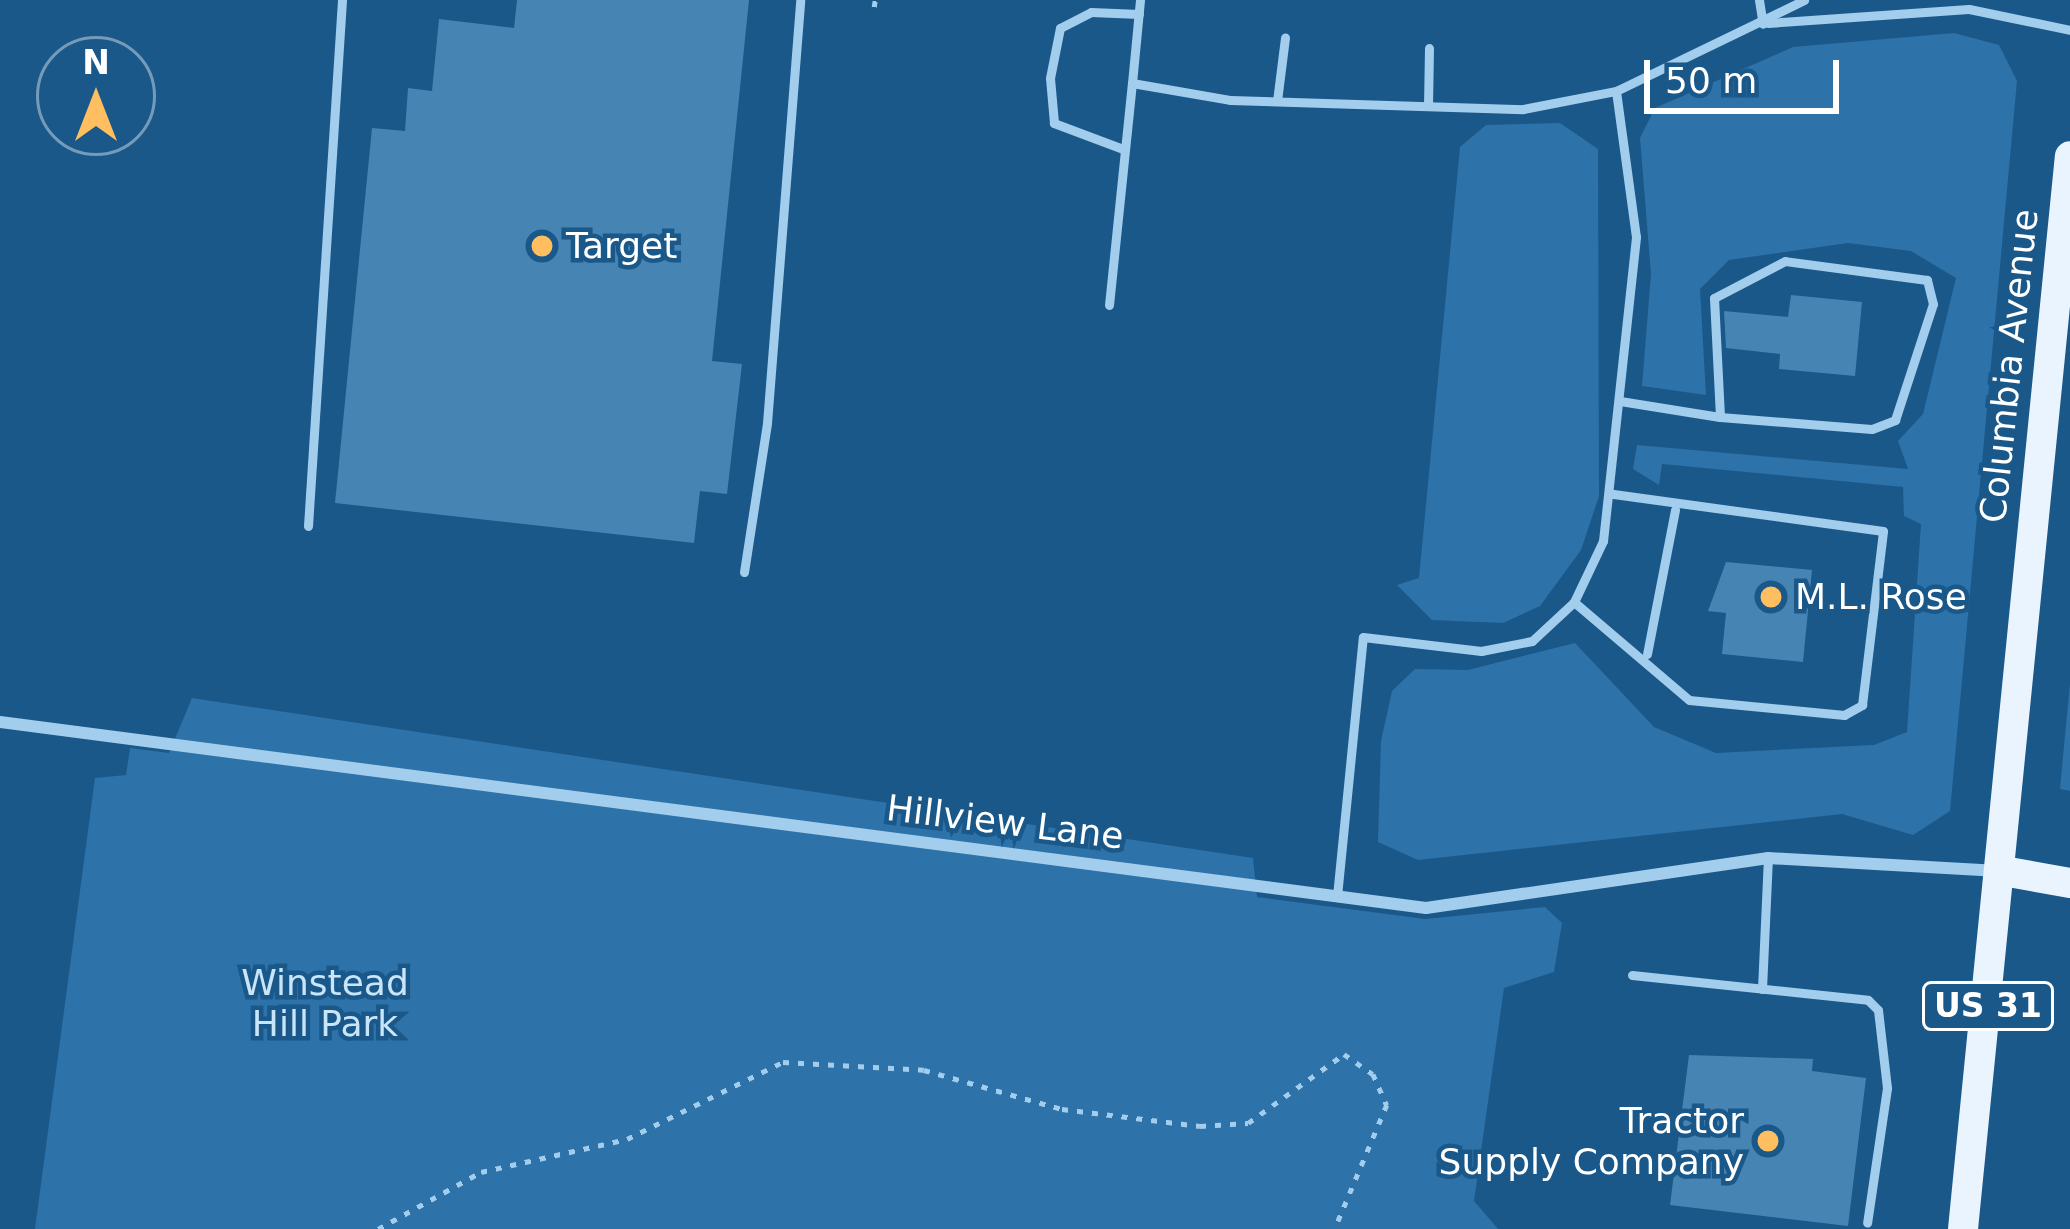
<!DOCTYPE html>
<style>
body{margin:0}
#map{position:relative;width:2070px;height:1229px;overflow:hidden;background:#1a588a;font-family:"DejaVu Sans",sans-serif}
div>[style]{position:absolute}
.green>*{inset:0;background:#2d72a8}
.building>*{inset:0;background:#4684b4}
.path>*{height:4.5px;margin-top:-2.25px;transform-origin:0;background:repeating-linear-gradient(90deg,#a3cded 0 6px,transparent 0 15px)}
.service>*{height:9px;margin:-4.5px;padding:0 4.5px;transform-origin:4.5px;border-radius:4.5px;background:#a3cded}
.minor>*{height:12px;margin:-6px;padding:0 6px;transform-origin:6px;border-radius:6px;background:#a3cded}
.primary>*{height:30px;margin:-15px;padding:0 15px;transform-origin:15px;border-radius:15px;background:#e9f4ff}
.dots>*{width:33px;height:33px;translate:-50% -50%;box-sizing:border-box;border:6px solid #1a588a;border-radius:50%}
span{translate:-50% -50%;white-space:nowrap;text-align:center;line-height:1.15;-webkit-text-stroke:9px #1a588a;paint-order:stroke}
.shield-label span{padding:3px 9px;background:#1a588a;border:3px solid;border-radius:9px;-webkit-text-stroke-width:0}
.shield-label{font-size:33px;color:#fff;font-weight:700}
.poi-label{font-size:36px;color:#fff}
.left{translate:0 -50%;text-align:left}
.right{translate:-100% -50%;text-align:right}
.street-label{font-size:36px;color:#fff}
.park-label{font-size:36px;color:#c9e5f9}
.north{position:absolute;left:36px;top:36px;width:120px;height:120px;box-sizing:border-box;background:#1a588a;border:3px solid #769bb9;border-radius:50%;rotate:0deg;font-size:33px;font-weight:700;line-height:48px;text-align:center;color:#fff}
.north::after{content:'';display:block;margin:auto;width:42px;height:54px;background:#ffbe5f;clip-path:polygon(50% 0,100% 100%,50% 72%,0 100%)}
.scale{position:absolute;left:1644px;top:60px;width:195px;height:54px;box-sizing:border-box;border:6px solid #fff;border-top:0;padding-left:15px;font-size:36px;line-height:42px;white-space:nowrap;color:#fff;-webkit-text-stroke:9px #1a588a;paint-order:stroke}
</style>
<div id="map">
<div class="green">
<div style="clip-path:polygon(1954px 33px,1999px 45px,2017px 81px,1950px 811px,1913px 835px,1842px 814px,1418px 860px,1378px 842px,1381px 741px,1392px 691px,1415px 669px,1468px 670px,1575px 643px,1654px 727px,1716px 753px,1874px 745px,1907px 732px,1921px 524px,1904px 516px,1903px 487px,1662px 464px,1659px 485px,1633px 469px,1637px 445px,1908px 469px,1898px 441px,1923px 414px,1956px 278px,1911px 251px,1848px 243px,1729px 260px,1700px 289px,1706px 395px,1642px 386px,1651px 274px,1640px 138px,1655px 108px,1793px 47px)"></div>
<div style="clip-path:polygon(1560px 123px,1598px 149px,1599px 496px,1581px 550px,1540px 606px,1503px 623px,1432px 620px,1397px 585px,1419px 578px,1460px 147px,1486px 125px)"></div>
<div style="clip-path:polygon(2070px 683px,2070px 791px,2060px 789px)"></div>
<div style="clip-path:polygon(192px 698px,1253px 858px,1257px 897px,1425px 919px,1545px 907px,1562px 923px,1554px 972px,1504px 988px,1474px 1201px,1498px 1229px,35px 1229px,95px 778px,126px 775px,130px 748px,169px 753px)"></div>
</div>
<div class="building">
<div style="clip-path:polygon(517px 0,749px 0,712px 361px,742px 364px,727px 494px,700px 491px,694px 543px,335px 503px,372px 128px,405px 131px,408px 88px,432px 91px,439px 19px,514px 28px)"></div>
<div style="clip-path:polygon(1791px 295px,1862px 302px,1855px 376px,1779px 369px,1780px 354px,1726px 348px,1724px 311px,1788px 317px)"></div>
<div style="clip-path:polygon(1726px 562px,1812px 570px,1803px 662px,1722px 654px,1726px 613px,1708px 611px)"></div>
<div style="clip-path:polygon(1689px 1055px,1813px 1059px,1812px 1071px,1866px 1078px,1848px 1226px,1670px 1205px)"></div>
</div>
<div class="path">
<div style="left:874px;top:7px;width:7px;rotate:-82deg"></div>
<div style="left:378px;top:1229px;width:118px;rotate:-29deg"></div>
<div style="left:481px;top:1172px;width:150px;rotate:-12.7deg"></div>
<div style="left:627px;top:1139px;width:174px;rotate:-26.3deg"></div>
<div style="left:783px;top:1062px;width:141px;rotate:3.2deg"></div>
<div style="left:924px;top:1070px;width:143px;rotate:15.8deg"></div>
<div style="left:1062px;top:1109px;width:139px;rotate:7deg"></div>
<div style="left:1200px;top:1126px;width:48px;rotate:-3.6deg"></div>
<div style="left:1248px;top:1123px;width:118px;rotate:-35.7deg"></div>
<div style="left:1344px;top:1054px;width:35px;rotate:35deg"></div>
<div style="left:1373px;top:1074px;width:34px;rotate:66deg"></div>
<div style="left:1387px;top:1105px;width:134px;rotate:112.8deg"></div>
</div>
<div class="service">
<div style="left:1140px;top:0;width:83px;rotate:95.5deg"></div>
<div style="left:1132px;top:83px;width:99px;rotate:9.8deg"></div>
<div style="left:1230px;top:100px;width:293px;rotate:1.8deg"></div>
<div style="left:1523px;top:109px;width:95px;rotate:-11deg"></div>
<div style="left:1616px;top:91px;width:209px;rotate:-25.8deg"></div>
<div style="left:1759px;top:0;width:24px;rotate:81deg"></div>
<div style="left:1768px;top:23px;width:201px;rotate:-4deg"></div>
<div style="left:1969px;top:9px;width:103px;rotate:11.7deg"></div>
<div style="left:1277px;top:101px;width:64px;rotate:-82.8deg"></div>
<div style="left:1428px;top:106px;width:58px;rotate:-89deg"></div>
<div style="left:1123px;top:149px;width:74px;rotate:-159.4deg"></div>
<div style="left:1054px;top:123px;width:45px;rotate:-95.1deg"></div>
<div style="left:1050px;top:78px;width:51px;rotate:-78.7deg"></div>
<div style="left:1060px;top:28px;width:35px;rotate:-27deg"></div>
<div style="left:1091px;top:12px;width:48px;rotate:2.4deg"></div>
<div style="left:1109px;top:305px;width:223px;rotate:-84.1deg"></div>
<div style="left:1620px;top:401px;width:101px;rotate:9.1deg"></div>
<div style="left:1720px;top:417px;width:152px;rotate:4.5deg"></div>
<div style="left:1872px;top:429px;width:25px;rotate:-21deg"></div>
<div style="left:1895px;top:420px;width:122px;rotate:-71.9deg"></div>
<div style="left:1933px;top:304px;width:25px;rotate:-104deg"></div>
<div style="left:1927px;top:280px;width:143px;rotate:-172.4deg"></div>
<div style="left:1785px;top:261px;width:80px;rotate:152.5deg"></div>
<div style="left:1714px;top:298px;width:119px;rotate:87.1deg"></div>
<div style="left:308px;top:526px;width:527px;rotate:-86.3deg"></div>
<div style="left:744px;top:572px;width:151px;rotate:-81.2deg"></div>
<div style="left:767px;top:423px;width:424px;rotate:-85.5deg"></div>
<div style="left:1574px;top:602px;width:151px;rotate:40.4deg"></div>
<div style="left:1689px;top:700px;width:156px;rotate:5.5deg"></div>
<div style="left:1844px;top:715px;width:21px;rotate:-29deg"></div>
<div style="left:1862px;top:705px;width:175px;rotate:-83.1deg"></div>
<div style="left:1883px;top:531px;width:274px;rotate:-172.2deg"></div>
<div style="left:1647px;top:654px;width:147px;rotate:-79deg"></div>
<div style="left:1337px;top:896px;width:260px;rotate:-84.3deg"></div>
<div style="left:1363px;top:637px;width:119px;rotate:6.8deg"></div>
<div style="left:1481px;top:651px;width:52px;rotate:-11.1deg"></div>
<div style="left:1532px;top:641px;width:57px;rotate:-42.9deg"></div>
<div style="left:1574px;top:602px;width:68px;rotate:-64.6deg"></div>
<div style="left:1603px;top:541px;width:306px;rotate:-83.8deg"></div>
<div style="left:1636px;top:237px;width:147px;rotate:-97.8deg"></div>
<div style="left:1632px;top:975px;width:237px;rotate:6deg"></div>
<div style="left:1868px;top:1000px;width:14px;rotate:45deg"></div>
<div style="left:1878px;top:1010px;width:79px;rotate:83.4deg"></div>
<div style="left:1887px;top:1088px;width:136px;rotate:98.4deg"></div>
<div style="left:1762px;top:989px;width:131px;rotate:-87.4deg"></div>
</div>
<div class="minor">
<div style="left:0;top:722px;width:1438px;rotate:7.43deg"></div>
<div style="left:1426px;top:908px;width:346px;rotate:-8.3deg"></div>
<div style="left:1768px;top:858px;width:231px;rotate:3.2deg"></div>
</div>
<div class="primary">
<div style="left:2003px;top:871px;width:68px;rotate:10.2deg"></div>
<div style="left:1963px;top:1229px;width:1078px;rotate:-84.31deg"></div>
</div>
<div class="dots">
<div style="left:542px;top:246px;background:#ffbe5f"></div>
<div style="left:1771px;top:597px;background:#ffbe5f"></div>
<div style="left:1768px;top:1141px;background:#ffbe5f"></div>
</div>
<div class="shield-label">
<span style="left:1988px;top:1006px">US 31</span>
</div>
<div class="poi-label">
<span class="left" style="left:566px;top:246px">Target</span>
<span class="left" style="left:1795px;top:597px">M.L. Rose</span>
<span class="right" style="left:1744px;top:1141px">Tractor<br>Supply Company</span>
</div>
<div class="street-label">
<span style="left:2009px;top:366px;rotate:-84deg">Columbia Avenue</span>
<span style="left:1005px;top:822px;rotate:7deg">Hillview Lane</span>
</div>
<div class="park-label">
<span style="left:325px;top:1003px">Winstead<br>Hill Park</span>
</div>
<div class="north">N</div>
<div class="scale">50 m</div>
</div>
